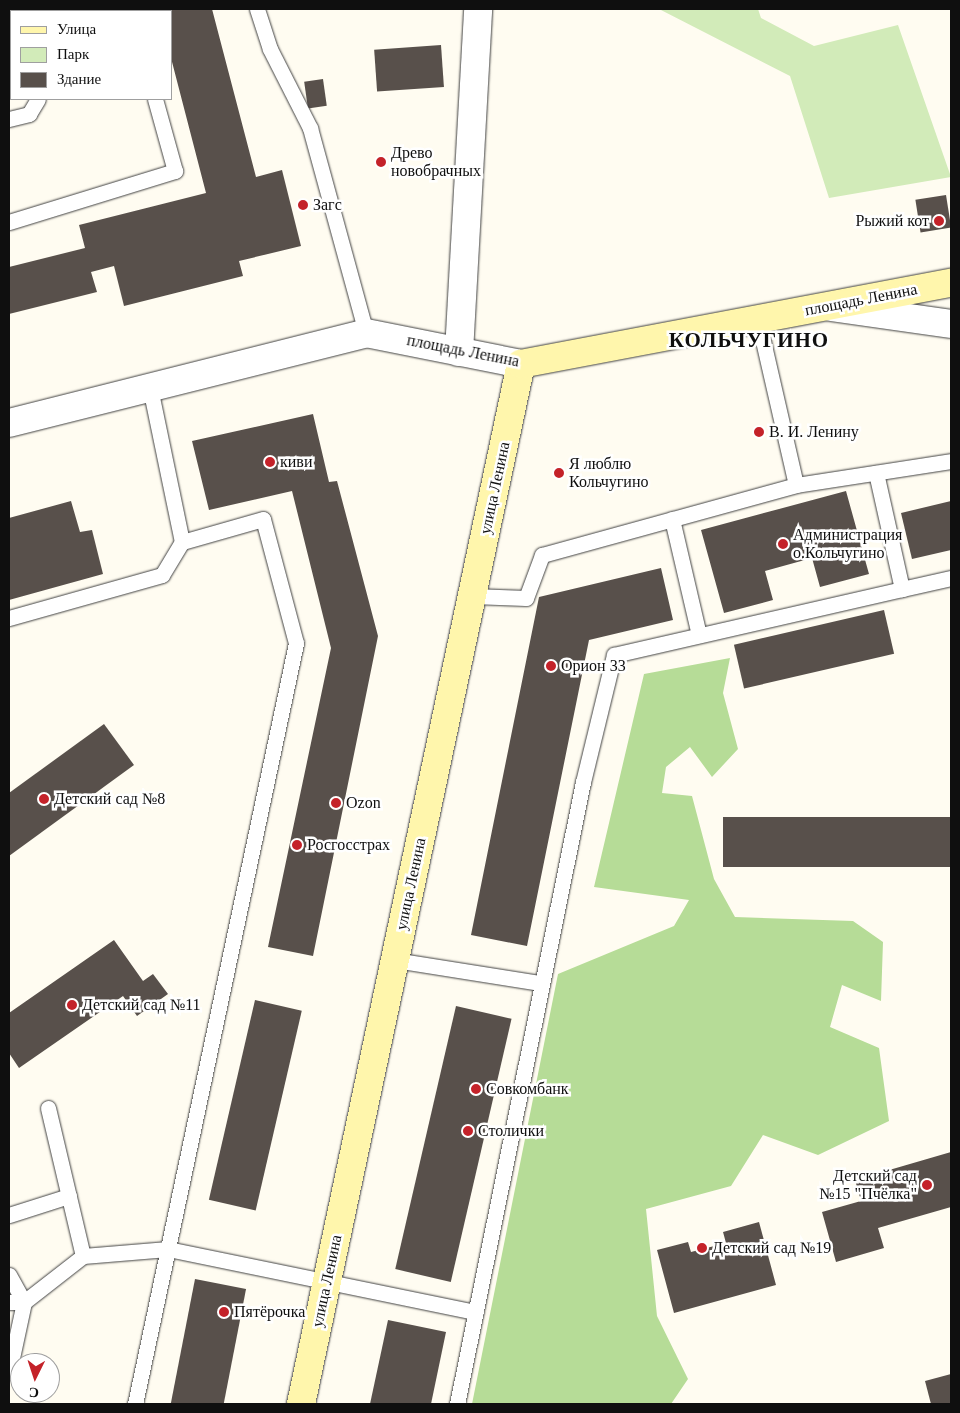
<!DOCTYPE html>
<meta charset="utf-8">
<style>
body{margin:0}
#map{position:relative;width:960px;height:1413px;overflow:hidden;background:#fffcf1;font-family:"Times New Roman",serif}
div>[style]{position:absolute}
.green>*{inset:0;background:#d2ebb9}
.forest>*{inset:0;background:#b6dc97}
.building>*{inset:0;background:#58504b;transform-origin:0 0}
.roads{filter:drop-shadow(0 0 1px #424242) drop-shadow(0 0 1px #424242)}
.service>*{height:15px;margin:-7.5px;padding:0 7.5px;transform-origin:7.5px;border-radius:7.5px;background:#fff}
.minor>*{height:28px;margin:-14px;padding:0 14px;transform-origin:14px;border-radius:14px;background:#fff}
.secondary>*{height:28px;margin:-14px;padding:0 14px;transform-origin:14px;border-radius:14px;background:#fff6ac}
.dots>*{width:14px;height:14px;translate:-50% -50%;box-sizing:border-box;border:2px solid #fff;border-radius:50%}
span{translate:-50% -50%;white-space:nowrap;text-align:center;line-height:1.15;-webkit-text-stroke:5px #fff;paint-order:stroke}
.poi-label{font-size:16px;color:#0f0f0f}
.left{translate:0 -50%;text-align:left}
.right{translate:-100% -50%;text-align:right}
.street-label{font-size:16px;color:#0f0f0f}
.district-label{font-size:21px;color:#0f0f0f;font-weight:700;letter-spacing:1px}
.frame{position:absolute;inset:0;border:10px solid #0f0f0f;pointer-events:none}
.legend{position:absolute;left:10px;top:10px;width:162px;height:90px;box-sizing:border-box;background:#fff;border:1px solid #9f9f9f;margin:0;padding:6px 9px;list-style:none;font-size:15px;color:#0f0f0f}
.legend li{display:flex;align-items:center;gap:10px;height:25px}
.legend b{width:25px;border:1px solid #9f9f9f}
.north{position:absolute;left:10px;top:1353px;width:50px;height:50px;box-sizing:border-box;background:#fff;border:1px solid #9f9f9f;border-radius:50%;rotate:184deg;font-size:14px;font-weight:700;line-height:20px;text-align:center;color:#0f0f0f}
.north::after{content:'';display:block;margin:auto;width:18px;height:22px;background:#c42229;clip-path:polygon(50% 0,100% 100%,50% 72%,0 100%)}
</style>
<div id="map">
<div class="green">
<div style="clip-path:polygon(659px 9px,758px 9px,761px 18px,814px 46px,898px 25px,951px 177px,829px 198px,790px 76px)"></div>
</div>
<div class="forest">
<div style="clip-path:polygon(730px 658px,723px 693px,738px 749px,712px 777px,690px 747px,666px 767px,662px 793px,692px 796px,714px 879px,735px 917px,853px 921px,883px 942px,881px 1001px,842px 985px,830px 1027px,879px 1048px,889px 1121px,818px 1155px,763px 1135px,731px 1186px,646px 1209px,657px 1316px,688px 1379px,671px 1404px,472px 1404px,558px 974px,674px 926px,689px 900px,594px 887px,644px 674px)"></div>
</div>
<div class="building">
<div style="clip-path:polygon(159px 9px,212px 9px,256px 177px,282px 170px,301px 246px,239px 261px,243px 276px,124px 306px,114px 266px,91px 272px,97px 292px,9px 314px,9px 267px,85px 248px,79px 225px,206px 193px,171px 58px,171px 11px)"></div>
<div style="left:441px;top:45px;width:42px;height:67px;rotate:86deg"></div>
<div style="left:323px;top:79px;width:27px;height:19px;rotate:82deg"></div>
<div style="left:946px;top:195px;width:33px;height:31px;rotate:81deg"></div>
<div style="clip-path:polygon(313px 414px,329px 482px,337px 481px,378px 636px,313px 956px,268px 947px,331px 648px,292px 491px,209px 510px,192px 441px)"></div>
<div style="clip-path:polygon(846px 491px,869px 574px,820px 587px,812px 558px,765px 571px,773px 600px,724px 613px,701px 530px)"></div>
<div style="clip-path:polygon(71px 501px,80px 532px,92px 530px,103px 574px,9px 600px,9px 518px)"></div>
<div style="clip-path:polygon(951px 501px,951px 550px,912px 559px,901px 513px)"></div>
<div style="clip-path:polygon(661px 568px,673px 620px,589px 640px,527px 946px,471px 935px,539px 597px)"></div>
<div style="left:884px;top:610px;width:45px;height:154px;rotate:77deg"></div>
<div style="clip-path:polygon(104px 724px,134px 765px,9px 856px,9px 793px)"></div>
<div style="left:951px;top:817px;width:50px;height:228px;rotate:90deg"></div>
<div style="clip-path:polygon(114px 940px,143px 981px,153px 974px,168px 994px,137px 1016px,123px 996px,19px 1068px,9px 1053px,9px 1013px)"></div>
<div style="left:255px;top:1000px;width:48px;height:205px;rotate:13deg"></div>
<div style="left:456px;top:1006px;width:57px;height:270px;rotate:13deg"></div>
<div style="clip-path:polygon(951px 1152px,951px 1207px,878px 1228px,884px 1248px,836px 1262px,822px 1212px,861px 1201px,855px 1180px)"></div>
<div style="clip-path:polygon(759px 1222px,776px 1285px,674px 1313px,657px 1250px,688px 1242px,691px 1252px,726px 1243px,723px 1232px)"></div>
<div style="left:195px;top:1279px;width:52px;height:128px;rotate:11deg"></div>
<div style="clip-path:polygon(388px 1320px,446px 1332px,431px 1404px,370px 1404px)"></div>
<div style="clip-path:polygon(951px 1374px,951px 1404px,931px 1404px,925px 1381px)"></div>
</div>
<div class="roads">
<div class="service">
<div style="left:132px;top:9px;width:2px;rotate:90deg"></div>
<div style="left:257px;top:9px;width:42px;rotate:72deg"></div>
<div style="left:270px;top:49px;width:89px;rotate:63.1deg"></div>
<div style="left:310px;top:128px;width:213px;rotate:74.7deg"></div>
<div style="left:87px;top:11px;width:3px;rotate:-45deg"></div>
<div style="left:9px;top:119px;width:21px;rotate:-14deg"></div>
<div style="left:29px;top:114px;width:17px;rotate:-59deg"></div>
<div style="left:9px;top:222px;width:174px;rotate:-17.1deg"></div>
<div style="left:175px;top:171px;width:75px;rotate:-105.5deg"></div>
<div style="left:758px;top:319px;width:170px;rotate:77.1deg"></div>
<div style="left:796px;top:485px;width:157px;rotate:-8.8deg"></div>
<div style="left:672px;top:519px;width:119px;rotate:76.9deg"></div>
<div style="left:902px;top:589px;width:50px;rotate:-12.7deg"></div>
<div style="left:472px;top:596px;width:54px;rotate:2.1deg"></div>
<div style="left:526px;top:598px;width:46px;rotate:-69.6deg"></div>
<div style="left:542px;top:555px;width:263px;rotate:-15.4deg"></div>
<div style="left:9px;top:618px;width:159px;rotate:-15.7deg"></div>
<div style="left:162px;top:575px;width:39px;rotate:-59deg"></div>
<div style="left:395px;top:960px;width:148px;rotate:9deg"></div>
<div style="left:48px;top:1108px;width:152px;rotate:76.7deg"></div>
<div style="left:9px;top:1215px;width:63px;rotate:-17.6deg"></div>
<div style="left:9px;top:1275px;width:31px;rotate:61deg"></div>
<div style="left:24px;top:1302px;width:15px;rotate:180deg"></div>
<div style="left:9px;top:1372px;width:72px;rotate:-77.9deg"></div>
<div style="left:24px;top:1302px;width:75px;rotate:-37.9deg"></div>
<div style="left:83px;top:1256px;width:85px;rotate:-4.7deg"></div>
<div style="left:168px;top:1249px;width:314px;rotate:11.6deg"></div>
<div style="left:135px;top:1404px;width:778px;rotate:-78.05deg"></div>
<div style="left:296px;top:643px;width:128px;rotate:-104.9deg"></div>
<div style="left:263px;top:519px;width:84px;rotate:164.1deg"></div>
<div style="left:182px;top:542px;width:157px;rotate:-101.7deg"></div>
<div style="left:457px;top:1404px;width:635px;rotate:-78.55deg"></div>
<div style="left:583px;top:782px;width:131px;rotate:-76.3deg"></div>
<div style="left:614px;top:655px;width:295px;rotate:-12.9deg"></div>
<div style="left:902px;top:589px;width:119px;rotate:-102.6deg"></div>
</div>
<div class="minor">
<div style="left:832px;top:307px;width:120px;rotate:8.1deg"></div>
<div style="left:459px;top:352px;width:344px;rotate:-86.8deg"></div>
<div style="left:9px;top:423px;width:368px;rotate:-14.1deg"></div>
<div style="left:366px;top:333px;width:158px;rotate:11.3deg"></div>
</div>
<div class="secondary">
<div style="left:301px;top:1404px;width:1063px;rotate:-78.06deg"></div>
<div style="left:521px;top:364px;width:438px;rotate:-10.7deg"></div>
</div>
</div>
<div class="dots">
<div style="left:381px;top:162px;background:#c42229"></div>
<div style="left:303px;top:205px;background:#c42229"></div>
<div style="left:939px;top:221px;background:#c42229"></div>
<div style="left:759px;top:432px;background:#c42229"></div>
<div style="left:270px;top:462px;background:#c42229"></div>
<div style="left:559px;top:473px;background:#c42229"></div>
<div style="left:783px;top:544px;background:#c42229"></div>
<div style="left:551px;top:666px;background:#c42229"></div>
<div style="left:44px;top:799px;background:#c42229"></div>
<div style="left:336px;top:803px;background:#c42229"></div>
<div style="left:297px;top:845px;background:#c42229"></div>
<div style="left:72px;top:1005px;background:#c42229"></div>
<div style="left:476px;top:1089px;background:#c42229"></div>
<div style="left:468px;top:1131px;background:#c42229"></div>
<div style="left:927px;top:1185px;background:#c42229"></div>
<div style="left:702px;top:1248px;background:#c42229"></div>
<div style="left:224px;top:1312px;background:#c42229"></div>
</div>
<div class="poi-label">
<span class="left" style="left:391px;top:162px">Древо<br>новобрачных</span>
<span class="left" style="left:313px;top:205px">Загс</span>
<span class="right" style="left:929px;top:221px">Рыжий кот</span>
<span class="left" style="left:769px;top:432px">В. И. Ленину</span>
<span class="left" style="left:280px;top:462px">киви</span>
<span class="left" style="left:569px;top:473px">Я люблю<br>Кольчугино</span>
<span class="left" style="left:793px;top:544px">Администрация<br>о.Кольчугино</span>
<span class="left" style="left:561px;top:666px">Орион 33</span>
<span class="left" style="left:54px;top:799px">Детский сад №8</span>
<span class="left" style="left:346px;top:803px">Ozon</span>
<span class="left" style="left:307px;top:845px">Росгосстрах</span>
<span class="left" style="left:82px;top:1005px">Детский сад №11</span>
<span class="left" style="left:486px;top:1089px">Совкомбанк</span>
<span class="left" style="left:478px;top:1131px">Столички</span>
<span class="right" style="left:917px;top:1185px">Детский сад<br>№15 "Пчёлка"</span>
<span class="left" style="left:712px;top:1248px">Детский сад №19</span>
<span class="left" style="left:234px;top:1312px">Пятёрочка</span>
</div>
<div class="street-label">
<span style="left:861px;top:300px;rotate:-11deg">площадь Ленина</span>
<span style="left:463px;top:351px;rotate:11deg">площадь Ленина</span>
<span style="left:495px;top:488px;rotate:-78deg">улица Ленина</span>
<span style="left:411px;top:884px;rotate:-78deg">улица Ленина</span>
<span style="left:327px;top:1281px;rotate:-78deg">улица Ленина</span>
</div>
<div class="district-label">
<span style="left:749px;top:340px">КОЛЬЧУГИНО</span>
</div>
<div class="frame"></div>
<ul class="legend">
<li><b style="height:6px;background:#fff6ac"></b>Улица</li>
<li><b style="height:14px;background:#d2ebb9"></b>Парк</li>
<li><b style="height:14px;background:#58504b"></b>Здание</li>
</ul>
<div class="north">С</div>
</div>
